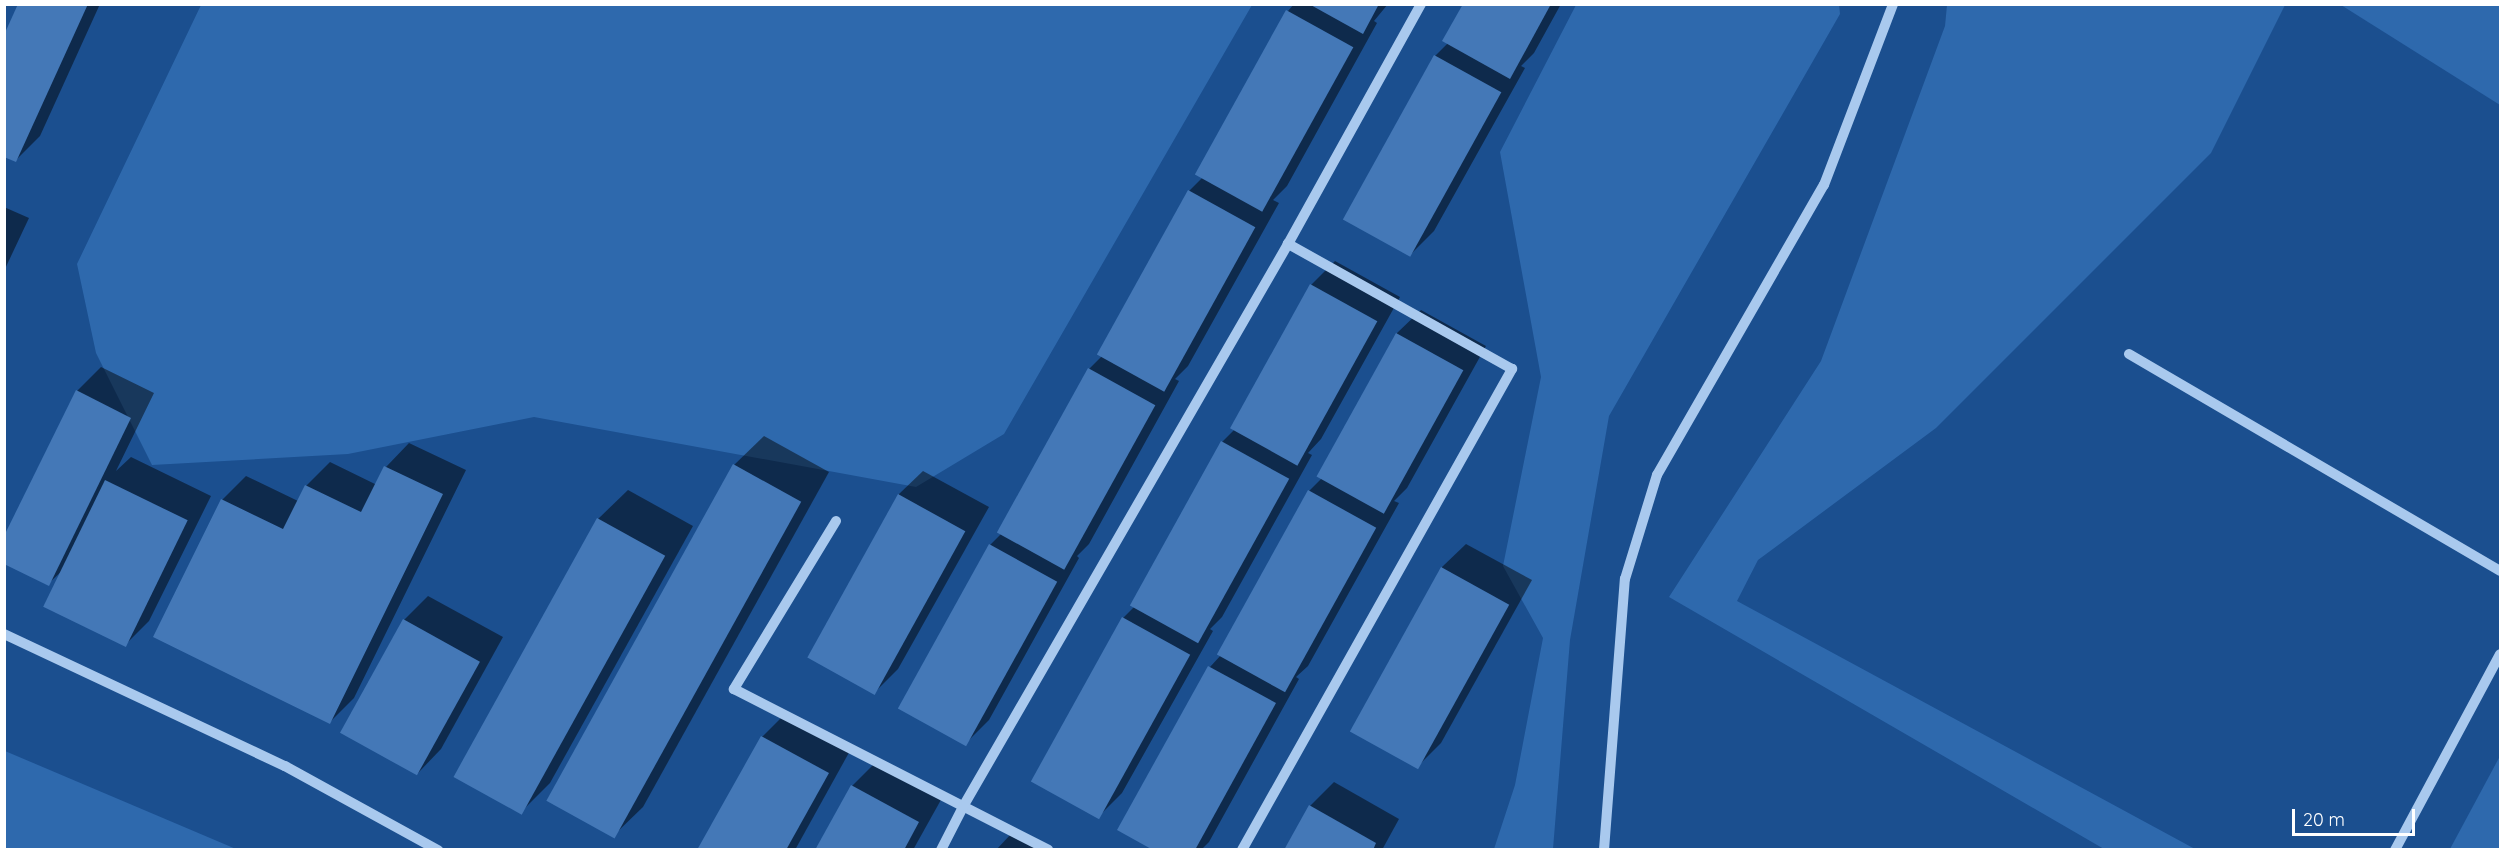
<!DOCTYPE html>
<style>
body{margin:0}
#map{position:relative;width:2505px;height:854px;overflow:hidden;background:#1b4f8f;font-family:Quicksand,sans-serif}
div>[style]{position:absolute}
.green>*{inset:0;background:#2e69ad}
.shadow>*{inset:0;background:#0007}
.building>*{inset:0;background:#4478b7;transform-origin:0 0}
.minor>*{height:10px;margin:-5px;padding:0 5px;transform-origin:5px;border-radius:5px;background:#a9c9ee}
span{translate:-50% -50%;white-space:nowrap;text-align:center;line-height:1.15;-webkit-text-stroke:5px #1b4f8f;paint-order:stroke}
.frame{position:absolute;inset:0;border:6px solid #fff;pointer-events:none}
.scale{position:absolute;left:2292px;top:809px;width:123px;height:27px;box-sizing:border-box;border:3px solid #fff;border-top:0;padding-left:8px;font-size:18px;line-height:21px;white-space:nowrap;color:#fff;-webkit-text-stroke:4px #1b4f8f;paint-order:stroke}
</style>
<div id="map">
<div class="green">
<div style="clip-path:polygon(201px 5px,1252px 5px,1004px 434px,916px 487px,534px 417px,348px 454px,152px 465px,96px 353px,77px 264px)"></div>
<div style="clip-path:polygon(1576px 5px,1839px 4px,1840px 14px,1609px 416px,1570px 640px,1553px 849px,1494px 849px,1515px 785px,1543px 638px,1503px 566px,1541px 377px,1500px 152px)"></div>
<div style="clip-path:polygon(1947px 5px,2285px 5px,2211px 153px,1936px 428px,1758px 560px,1737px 601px,2195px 849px,2104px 849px,1669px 597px,1821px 361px,1945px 26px)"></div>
<div style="clip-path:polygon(2341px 5px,2500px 5px,2500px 105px)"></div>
<div style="clip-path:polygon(4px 751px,5px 751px,236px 849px,5px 849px)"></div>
<div style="clip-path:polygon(2500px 756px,2500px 849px,2450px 849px)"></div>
</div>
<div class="shadow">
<div style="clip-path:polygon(20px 4px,100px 4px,40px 136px,16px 160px)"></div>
<div style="clip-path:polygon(1294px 4px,1388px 4px,1374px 21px,1377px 23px,1287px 186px,1273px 200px,1279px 203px,1188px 366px,1175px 379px,1179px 381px,1089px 544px,1077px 556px,1079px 558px,989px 720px,965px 744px,990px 545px,1002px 533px,999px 532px,1089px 369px,1102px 356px,1189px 191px,1203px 177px,1288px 11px)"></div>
<div style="clip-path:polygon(1464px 4px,1561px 4px,1534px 53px,1521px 66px,1525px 68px,1434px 231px,1410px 255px,1345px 218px,1435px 56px,1448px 43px)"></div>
<div style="clip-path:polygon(4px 207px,29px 218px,4px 271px)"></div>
<div style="clip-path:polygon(1335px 261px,1400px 297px,1321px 439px,1308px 453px,1312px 455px,1222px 617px,1210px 629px,1213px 631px,1122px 793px,1098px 817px,1123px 618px,1135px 606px,1222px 442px,1235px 429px,1311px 285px)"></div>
<div style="clip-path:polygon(1421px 310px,1486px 346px,1407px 488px,1394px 501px,1399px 503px,1308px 666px,1296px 677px,1299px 679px,1209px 842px,1201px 850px,1156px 850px,1119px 829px,1210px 667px,1221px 655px,1309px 491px,1322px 478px,1397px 333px)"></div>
<div style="clip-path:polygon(101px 367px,154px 393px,116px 471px,131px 457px,211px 496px,149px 621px,125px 645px,63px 570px,48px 584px,77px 391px)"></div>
<div style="clip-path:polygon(764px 436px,829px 472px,643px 807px,613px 836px,734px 465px)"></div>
<div style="clip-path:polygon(409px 443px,466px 470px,354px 698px,330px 722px,155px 637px,222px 500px,246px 476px,298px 501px,306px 486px,330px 462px,377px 485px,386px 467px)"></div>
<div style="clip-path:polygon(923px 471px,989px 507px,898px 669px,874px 693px,809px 657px,899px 494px)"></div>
<div style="clip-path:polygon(628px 490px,693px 526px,550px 783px,521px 812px,598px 519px)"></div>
<div style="clip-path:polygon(1466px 544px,1532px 580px,1441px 743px,1417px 767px,1442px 567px)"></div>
<div style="clip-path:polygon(428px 596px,503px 637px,441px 749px,418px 773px,404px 620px)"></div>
<div style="clip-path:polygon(786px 713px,851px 749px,795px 850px,699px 850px,762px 737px)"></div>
<div style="clip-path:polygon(876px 762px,942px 798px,913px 850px,817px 850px,852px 786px)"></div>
<div style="clip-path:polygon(1334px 782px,1399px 819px,1382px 850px,1286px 850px,1310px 806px)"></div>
<div style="clip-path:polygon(1011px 834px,1039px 850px,996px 850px)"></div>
</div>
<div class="building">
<div style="clip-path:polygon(18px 4px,88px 4px,16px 162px,4px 157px,4px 35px)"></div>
<div style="clip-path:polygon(1309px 4px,1379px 4px,1363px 34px)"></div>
<div style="clip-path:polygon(1463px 4px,1551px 4px,1510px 79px,1442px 41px)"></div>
<div style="left:1286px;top:10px;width:77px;height:188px;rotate:29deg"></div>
<div style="left:1434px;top:55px;width:77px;height:188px;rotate:29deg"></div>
<div style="left:1188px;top:190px;width:77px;height:188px;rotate:29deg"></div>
<div style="left:1310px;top:284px;width:77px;height:165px;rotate:29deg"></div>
<div style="left:1396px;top:333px;width:77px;height:164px;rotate:29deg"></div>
<div style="left:1088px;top:368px;width:77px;height:188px;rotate:29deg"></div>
<div style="clip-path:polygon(76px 390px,131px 418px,49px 586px,4px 564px,4px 536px)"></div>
<div style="left:1221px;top:441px;width:78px;height:188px;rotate:29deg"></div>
<div style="left:733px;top:464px;width:78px;height:385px;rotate:29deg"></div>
<div style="clip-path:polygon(384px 466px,443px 494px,330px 724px,153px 637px,221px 499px,283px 529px,305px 485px,361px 512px)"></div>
<div style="left:105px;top:480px;width:92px;height:141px;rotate:26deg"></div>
<div style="left:1308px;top:490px;width:78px;height:188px;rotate:29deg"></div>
<div style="left:898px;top:494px;width:77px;height:187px;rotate:29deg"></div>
<div style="left:597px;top:518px;width:78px;height:296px;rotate:29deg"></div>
<div style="left:989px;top:544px;width:78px;height:188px;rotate:29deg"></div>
<div style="left:1441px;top:567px;width:78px;height:188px;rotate:29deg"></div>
<div style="left:1122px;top:617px;width:78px;height:188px;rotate:29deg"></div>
<div style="left:403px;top:619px;width:88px;height:130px;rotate:29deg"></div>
<div style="clip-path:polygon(1208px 666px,1276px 703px,1195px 850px,1153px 850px,1117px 830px)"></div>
<div style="clip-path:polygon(761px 736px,829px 773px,786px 850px,697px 850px)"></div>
<div style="clip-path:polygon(851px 785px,919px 822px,904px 850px,815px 850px)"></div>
<div style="clip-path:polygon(1309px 805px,1376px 843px,1373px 850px,1284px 850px)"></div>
</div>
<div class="minor">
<div style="left:2129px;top:354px;width:430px;rotate:30.3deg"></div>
<div style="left:836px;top:521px;width:197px;rotate:121.3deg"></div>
<div style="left:734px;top:689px;width:353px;rotate:27.1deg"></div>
<div style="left:4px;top:634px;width:310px;rotate:25.2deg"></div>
<div style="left:285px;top:766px;width:175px;rotate:28.8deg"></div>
<div style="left:941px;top:850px;width:51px;rotate:-62.9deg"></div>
<div style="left:964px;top:805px;width:648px;rotate:-59.99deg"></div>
<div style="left:1288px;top:244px;width:274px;rotate:-61deg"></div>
<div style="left:1242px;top:850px;width:552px;rotate:-60.69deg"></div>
<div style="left:1512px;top:369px;width:257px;rotate:-150.8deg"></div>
<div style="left:1604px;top:850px;width:272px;rotate:-85.6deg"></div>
<div style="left:1625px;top:579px;width:109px;rotate:-72.9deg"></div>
<div style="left:1657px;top:475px;width:335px;rotate:-60.1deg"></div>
<div style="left:1824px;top:185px;width:194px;rotate:-69.1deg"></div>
<div style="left:2395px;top:850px;width:222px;rotate:-61.8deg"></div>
</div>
<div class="frame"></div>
<div class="scale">20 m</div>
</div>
